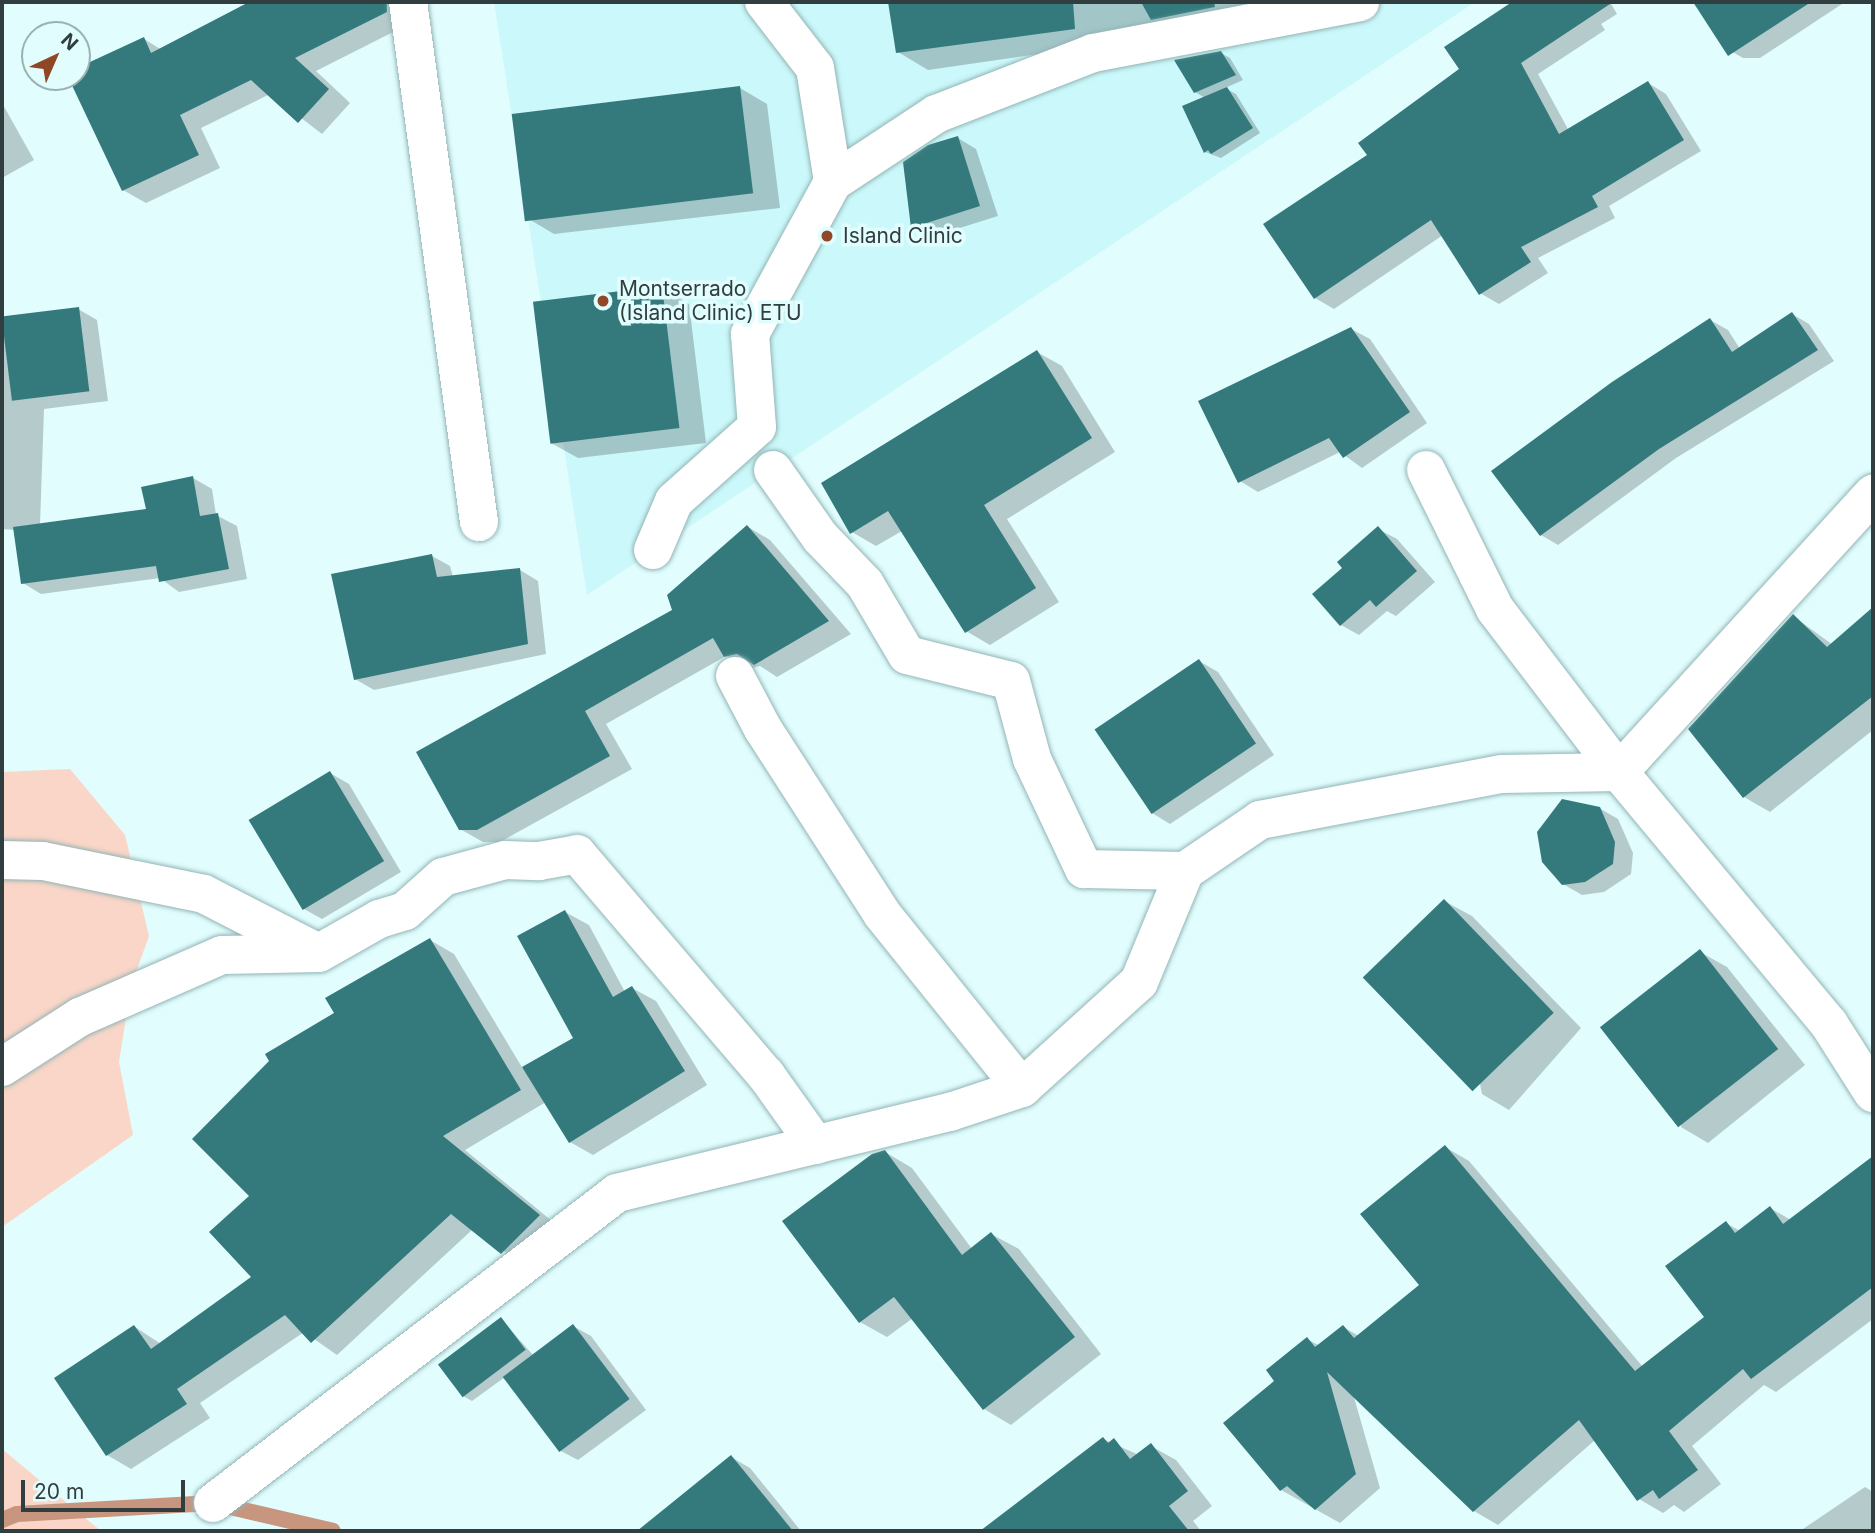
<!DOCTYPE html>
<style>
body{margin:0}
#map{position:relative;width:1875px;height:1533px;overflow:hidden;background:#e1fdfe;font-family:Inter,sans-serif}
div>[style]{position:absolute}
.built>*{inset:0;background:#cbf8fa}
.green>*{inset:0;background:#f9d6c8}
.shadow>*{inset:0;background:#0003}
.stream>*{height:16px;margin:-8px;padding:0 8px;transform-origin:8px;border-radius:8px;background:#c8957f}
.building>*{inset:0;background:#347a7d;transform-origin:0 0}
.roads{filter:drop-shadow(0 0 2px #93b4b5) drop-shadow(0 0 2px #93b4b5)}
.street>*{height:38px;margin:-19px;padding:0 19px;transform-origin:19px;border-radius:19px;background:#fff}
.dots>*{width:19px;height:19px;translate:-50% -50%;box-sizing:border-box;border:4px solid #e1fdfe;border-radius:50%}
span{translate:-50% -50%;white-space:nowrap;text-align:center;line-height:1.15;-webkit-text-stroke:7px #e1fdfe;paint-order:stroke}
.poi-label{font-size:21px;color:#313e3f}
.left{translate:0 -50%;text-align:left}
.frame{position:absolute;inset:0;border:4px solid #313e3f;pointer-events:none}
.north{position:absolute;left:21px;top:21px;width:70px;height:70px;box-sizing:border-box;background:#e1fdfe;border:2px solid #9bb1b2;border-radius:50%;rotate:44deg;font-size:19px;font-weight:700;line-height:28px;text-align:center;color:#313e3f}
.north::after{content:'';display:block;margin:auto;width:24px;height:32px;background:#8f4725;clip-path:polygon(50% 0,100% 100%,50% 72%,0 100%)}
.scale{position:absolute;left:21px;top:1480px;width:164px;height:32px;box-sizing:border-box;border:4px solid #313e3f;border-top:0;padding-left:9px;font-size:21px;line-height:24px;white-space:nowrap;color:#313e3f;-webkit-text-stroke:5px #e1fdfe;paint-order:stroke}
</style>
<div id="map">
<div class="built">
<div style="clip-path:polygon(494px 2px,1475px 2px,587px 595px)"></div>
</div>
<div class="green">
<div style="clip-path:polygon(70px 769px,125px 835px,149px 936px,131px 986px,119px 1062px,133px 1135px,2px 1227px,2px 772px)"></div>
<div style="clip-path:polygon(2px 1449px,101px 1531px,2px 1531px)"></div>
</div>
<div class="shadow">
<div style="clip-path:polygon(252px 2px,414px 2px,409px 24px,316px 71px,350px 103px,322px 134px,270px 94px,201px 128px,220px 168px,146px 203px,123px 190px,75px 77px,77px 70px,144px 39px,162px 50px)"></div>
<div style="clip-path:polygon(890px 2px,1242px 2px,1245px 24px,928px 70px,898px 52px)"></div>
<div style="clip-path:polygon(1516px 2px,1610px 2px,1617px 14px,1601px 24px,1605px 30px,1538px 74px,1569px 131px,1648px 83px,1666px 94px,1701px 151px,1609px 206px,1615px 218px,1538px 258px,1548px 273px,1499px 304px,1480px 293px,1443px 235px,1334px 309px,1315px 298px,1370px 155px,1461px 70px,1446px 48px)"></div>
<div style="clip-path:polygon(1695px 2px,1841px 2px,1842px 4px,1760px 58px,1743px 58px,1724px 47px)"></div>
<div style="clip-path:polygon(1221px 53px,1230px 58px,1243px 80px,1225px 88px,1236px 94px,1260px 133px,1221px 158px,1205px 152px,1205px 98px,1195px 92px)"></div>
<div style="clip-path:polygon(740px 88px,767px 104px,780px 208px,554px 234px,527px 218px)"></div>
<div style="clip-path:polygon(2px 103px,34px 160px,2px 178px)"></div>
<div style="clip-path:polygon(958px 138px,976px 149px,998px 216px,931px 237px,912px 226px)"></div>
<div style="clip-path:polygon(662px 288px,689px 304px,706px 443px,578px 458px,551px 443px)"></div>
<div style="clip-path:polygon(78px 309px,97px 320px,108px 401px,44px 409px,40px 525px,148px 510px,193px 478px,212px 489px,216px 515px,237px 526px,247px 579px,179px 592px,160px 578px,41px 594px,23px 583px,15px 530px,2px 529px,2px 318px)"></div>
<div style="clip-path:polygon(1792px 314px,1809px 324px,1834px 361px,1676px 458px,1558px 545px,1541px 535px,1710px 320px,1728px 330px,1740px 349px)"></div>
<div style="clip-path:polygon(1351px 329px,1370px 339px,1427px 423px,1362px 468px,1340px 452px,1258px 492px,1240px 481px)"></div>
<div style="clip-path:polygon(1037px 352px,1062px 366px,1115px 452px,1007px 519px,1059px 602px,990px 645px,966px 631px,902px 531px,876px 546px,852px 532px)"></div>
<div style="clip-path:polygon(748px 527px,770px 540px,851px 634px,777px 677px,760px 666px,748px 669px,726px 656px,606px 724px,632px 769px,500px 842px,483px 842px,460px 829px,674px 611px)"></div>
<div style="clip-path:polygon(1378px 529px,1397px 539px,1435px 582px,1396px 616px,1387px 611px,1359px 635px,1341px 625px,1345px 568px)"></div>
<div style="clip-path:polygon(432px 556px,450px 566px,453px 577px,520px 570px,538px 581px,546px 654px,374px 690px,355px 679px)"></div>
<div style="clip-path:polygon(1873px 610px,1873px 730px,1770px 812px,1744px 797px,1691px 729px,1793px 616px,1833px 645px)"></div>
<div style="clip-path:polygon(1199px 661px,1218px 672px,1274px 755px,1170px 824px,1152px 813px,1096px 730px)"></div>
<div style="clip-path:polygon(330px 773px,349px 784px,401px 872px,322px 919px,304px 909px)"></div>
<div style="clip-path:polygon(1599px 808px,1618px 819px,1633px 853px,1631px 874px,1604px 892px,1582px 895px,1563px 884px)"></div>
<div style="clip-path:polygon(1444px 901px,1472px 916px,1581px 1028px,1509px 1110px,1482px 1094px)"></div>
<div style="clip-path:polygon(565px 912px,589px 925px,625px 992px,632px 988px,656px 1001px,707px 1085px,593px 1155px,570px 1142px,546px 1102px,465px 1150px,563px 1230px,526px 1267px,473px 1229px,337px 1355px,304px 1332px,200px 1403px,210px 1418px,131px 1469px,107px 1455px,135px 1327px,161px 1344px,253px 1278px,251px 1196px,336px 1014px,430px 940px,454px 954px,523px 1069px,575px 1039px)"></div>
<div style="clip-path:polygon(1700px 952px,1727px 967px,1805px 1065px,1708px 1143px,1681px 1127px)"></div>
<div style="clip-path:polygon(1445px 1147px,1469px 1161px,1643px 1367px,1706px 1317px,1726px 1223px,1740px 1231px,1770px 1208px,1791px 1220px,1858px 1169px,1873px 1178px,1873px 1319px,1776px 1392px,1764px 1385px,1692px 1446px,1721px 1484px,1684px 1512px,1674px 1505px,1663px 1513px,1639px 1499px,1595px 1440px,1498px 1525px,1474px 1511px,1353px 1394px,1380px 1488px,1340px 1523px,1281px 1490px,1277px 1381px,1307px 1339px,1320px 1346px,1343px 1327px,1359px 1336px,1421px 1286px)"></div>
<div style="clip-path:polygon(885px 1152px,912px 1168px,972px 1249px,991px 1234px,1019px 1249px,1101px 1354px,1011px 1425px,984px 1409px,913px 1318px,887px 1337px,860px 1322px)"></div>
<div style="clip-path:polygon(501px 1319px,533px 1355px,573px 1326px,591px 1336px,646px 1410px,578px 1460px,559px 1450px,505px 1377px,472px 1401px,463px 1396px,440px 1365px)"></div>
<div style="clip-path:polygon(1103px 1439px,1139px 1455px,1151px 1446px,1176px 1460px,1212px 1506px,1193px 1521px,1201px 1531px,982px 1531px)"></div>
<div style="clip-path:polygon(731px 1457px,750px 1468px,801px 1531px,671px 1531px,659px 1516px)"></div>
<div style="clip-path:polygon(1865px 1487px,1873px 1492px,1873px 1531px,1800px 1531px)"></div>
</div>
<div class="stream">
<div style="left:2px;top:1520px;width:16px;rotate:-22deg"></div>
<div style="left:17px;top:1514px;width:196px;rotate:-3.2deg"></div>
<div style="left:213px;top:1503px;width:123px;rotate:13.1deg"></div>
</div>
<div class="building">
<div style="clip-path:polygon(249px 2px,387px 2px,387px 12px,295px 58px,329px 89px,298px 123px,251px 80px,180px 115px,199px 155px,122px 191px,68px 77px,77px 77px,77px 68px,144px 37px,151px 53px)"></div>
<div style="clip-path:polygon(888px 2px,1073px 2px,1075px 29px,896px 53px)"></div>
<div style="clip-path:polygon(1141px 2px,1214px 2px,1215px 7px,1151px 20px)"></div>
<div style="clip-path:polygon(1512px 2px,1613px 2px,1521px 63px,1559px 134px,1648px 81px,1684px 140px,1592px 196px,1598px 207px,1521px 247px,1531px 262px,1479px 295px,1431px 220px,1314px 299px,1263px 224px,1367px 155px,1358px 143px,1459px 69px,1444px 47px)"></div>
<div style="clip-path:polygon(1693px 2px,1811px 2px,1728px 56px)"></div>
<div style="clip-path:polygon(1221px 51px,1236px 75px,1194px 93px,1174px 60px)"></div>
<div style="left:740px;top:86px;width:108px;height:230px;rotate:83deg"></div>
<div style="clip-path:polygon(1227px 87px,1253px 128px,1211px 154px,1208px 150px,1204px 153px,1182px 106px)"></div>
<div style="clip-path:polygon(958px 136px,980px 206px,911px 228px,903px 162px,928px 145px)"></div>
<div style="left:662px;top:286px;width:143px;height:130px;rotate:83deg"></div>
<div style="left:79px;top:307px;width:85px;height:78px;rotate:83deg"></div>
<div style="clip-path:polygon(1792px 312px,1818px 350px,1659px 449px,1540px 536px,1491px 471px,1612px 382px,1710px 318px,1732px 352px)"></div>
<div style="clip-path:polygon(1351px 327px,1410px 412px,1343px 458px,1329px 438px,1238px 483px,1198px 401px)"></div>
<div style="clip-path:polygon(1037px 350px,1092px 438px,984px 505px,1036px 588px,965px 633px,888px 511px,850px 534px,821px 483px)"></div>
<div style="clip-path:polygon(193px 476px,200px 516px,218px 513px,229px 569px,159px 582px,156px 566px,21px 584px,13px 527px,146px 509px,141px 487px)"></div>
<div style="clip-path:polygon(747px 525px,829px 621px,754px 665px,737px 654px,724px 657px,713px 638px,585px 711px,610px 756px,477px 830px,459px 830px,416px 752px,672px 610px,667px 595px)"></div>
<div style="clip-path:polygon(1378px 526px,1417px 571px,1376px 607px,1370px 600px,1340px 626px,1312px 594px,1342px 568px,1337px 562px)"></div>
<div style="clip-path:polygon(432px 554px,437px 577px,520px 568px,528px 644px,354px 680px,331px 574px)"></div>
<div style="clip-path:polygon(1873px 607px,1873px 696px,1743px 798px,1688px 729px,1793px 614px,1827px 647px)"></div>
<div style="left:1199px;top:659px;width:102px;height:126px;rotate:56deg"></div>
<div style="left:330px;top:771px;width:105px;height:95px;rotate:59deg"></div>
<div style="clip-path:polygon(1562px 799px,1600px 807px,1615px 842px,1613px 864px,1585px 882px,1562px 885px,1542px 862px,1537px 832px)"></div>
<div style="left:1444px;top:899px;width:158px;height:113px;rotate:46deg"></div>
<div style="clip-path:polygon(565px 910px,613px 997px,632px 986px,685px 1071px,569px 1143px,522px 1067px,573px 1038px,517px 936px)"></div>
<div style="clip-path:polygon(430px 938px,521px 1090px,443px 1136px,540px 1215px,501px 1254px,451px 1214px,311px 1343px,285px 1315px,177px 1389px,187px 1404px,106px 1456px,54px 1378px,134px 1325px,151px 1349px,251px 1277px,209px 1232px,249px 1196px,192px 1139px,269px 1061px,265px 1054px,334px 1013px,325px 998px)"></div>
<div style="left:1700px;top:949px;width:127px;height:127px;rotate:52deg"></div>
<div style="clip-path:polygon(1445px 1145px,1635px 1371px,1704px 1317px,1665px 1266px,1726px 1221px,1735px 1233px,1770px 1206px,1783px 1224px,1873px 1156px,1873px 1287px,1751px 1379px,1743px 1369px,1669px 1431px,1698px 1470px,1659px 1499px,1653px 1490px,1637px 1501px,1579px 1420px,1473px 1512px,1327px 1372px,1356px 1474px,1315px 1510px,1287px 1486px,1280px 1491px,1223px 1423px,1274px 1381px,1266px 1370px,1307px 1337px,1315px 1347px,1343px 1325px,1354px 1338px,1419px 1285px,1360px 1214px)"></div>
<div style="clip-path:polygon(885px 1150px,962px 1255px,991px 1232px,1075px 1337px,983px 1410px,894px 1297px,859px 1323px,782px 1221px,872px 1154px)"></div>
<div style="left:501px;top:1317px;width:41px;height:79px;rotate:53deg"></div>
<div style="left:573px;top:1324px;width:94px;height:88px;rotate:53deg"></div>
<div style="clip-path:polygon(1103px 1437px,1108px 1443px,1114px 1438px,1130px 1459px,1151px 1443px,1188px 1491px,1169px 1506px,1189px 1531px,980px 1531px)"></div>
<div style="clip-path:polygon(731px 1455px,793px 1531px,637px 1531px)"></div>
</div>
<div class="roads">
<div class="street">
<div style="left:408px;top:2px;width:525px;rotate:82.23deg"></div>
<div style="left:764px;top:2px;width:83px;rotate:52.3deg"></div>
<div style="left:815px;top:68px;width:115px;rotate:81deg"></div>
<div style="left:773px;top:470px;width:82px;rotate:55deg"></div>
<div style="left:820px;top:537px;width:65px;rotate:46.2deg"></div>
<div style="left:865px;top:584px;width:82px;rotate:59.4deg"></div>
<div style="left:907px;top:655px;width:107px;rotate:14deg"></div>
<div style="left:1011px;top:681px;width:81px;rotate:74.9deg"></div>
<div style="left:1032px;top:759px;width:122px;rotate:64.7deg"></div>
<div style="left:1084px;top:869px;width:101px;rotate:1.1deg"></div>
<div style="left:1426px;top:470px;width:155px;rotate:63.6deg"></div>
<div style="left:1495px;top:609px;width:205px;rotate:52.7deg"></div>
<div style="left:1619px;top:772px;width:377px;rotate:-47.6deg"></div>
<div style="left:653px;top:550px;width:53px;rotate:-66.8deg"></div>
<div style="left:674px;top:501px;width:111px;rotate:-41.7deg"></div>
<div style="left:757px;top:427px;width:93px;rotate:-94.3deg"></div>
<div style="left:750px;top:334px;width:173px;rotate:-61.4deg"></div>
<div style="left:833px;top:182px;width:123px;rotate:-33.4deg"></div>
<div style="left:936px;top:114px;width:168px;rotate:-21.2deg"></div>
<div style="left:1093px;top:53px;width:272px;rotate:-10.8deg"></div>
<div style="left:735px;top:676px;width:60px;rotate:62.2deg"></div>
<div style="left:763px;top:729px;width:220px;rotate:57.2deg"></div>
<div style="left:882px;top:914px;width:223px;rotate:51.2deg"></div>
<div style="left:2px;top:860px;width:41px;rotate:1.4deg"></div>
<div style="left:43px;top:861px;width:164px;rotate:11.6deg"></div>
<div style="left:204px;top:894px;width:125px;rotate:27.2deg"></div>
<div style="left:2px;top:1067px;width:93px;rotate:-32.7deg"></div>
<div style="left:80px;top:1017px;width:155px;rotate:-23.6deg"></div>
<div style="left:222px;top:955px;width:97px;rotate:-1.2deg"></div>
<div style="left:319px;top:953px;width:69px;rotate:-29.5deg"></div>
<div style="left:379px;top:919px;width:27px;rotate:-17deg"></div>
<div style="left:405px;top:911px;width:51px;rotate:-41.8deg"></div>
<div style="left:443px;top:877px;width:64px;rotate:-15.3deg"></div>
<div style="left:505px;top:860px;width:34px;rotate:2deg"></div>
<div style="left:539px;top:861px;width:39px;rotate:-10deg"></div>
<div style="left:577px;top:854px;width:291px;rotate:49.5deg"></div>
<div style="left:766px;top:1075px;width:86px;rotate:54.5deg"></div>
<div style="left:213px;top:1503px;width:509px;rotate:-37.5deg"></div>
<div style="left:617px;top:1193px;width:343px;rotate:-13.7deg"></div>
<div style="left:950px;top:1112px;width:76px;rotate:-18.4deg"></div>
<div style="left:1022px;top:1088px;width:158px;rotate:-42.2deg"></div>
<div style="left:1139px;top:982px;width:120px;rotate:-67.5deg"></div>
<div style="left:1185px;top:871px;width:91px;rotate:-34.2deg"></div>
<div style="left:1260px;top:820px;width:246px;rotate:-10.8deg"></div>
<div style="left:1502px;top:774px;width:117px;rotate:-1deg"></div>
<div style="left:1619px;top:772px;width:328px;rotate:50.2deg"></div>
<div style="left:1829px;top:1024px;width:82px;rotate:57.5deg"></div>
</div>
</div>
<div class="dots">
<div style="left:827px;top:236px;background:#8f4725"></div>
<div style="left:603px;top:301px;background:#8f4725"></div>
</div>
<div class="poi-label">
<span class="left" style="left:843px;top:236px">Island Clinic</span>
<span class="left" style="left:619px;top:301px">Montserrado<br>(Island Clinic) ETU</span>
</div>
<div class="frame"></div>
<div class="north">N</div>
<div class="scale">20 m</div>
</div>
